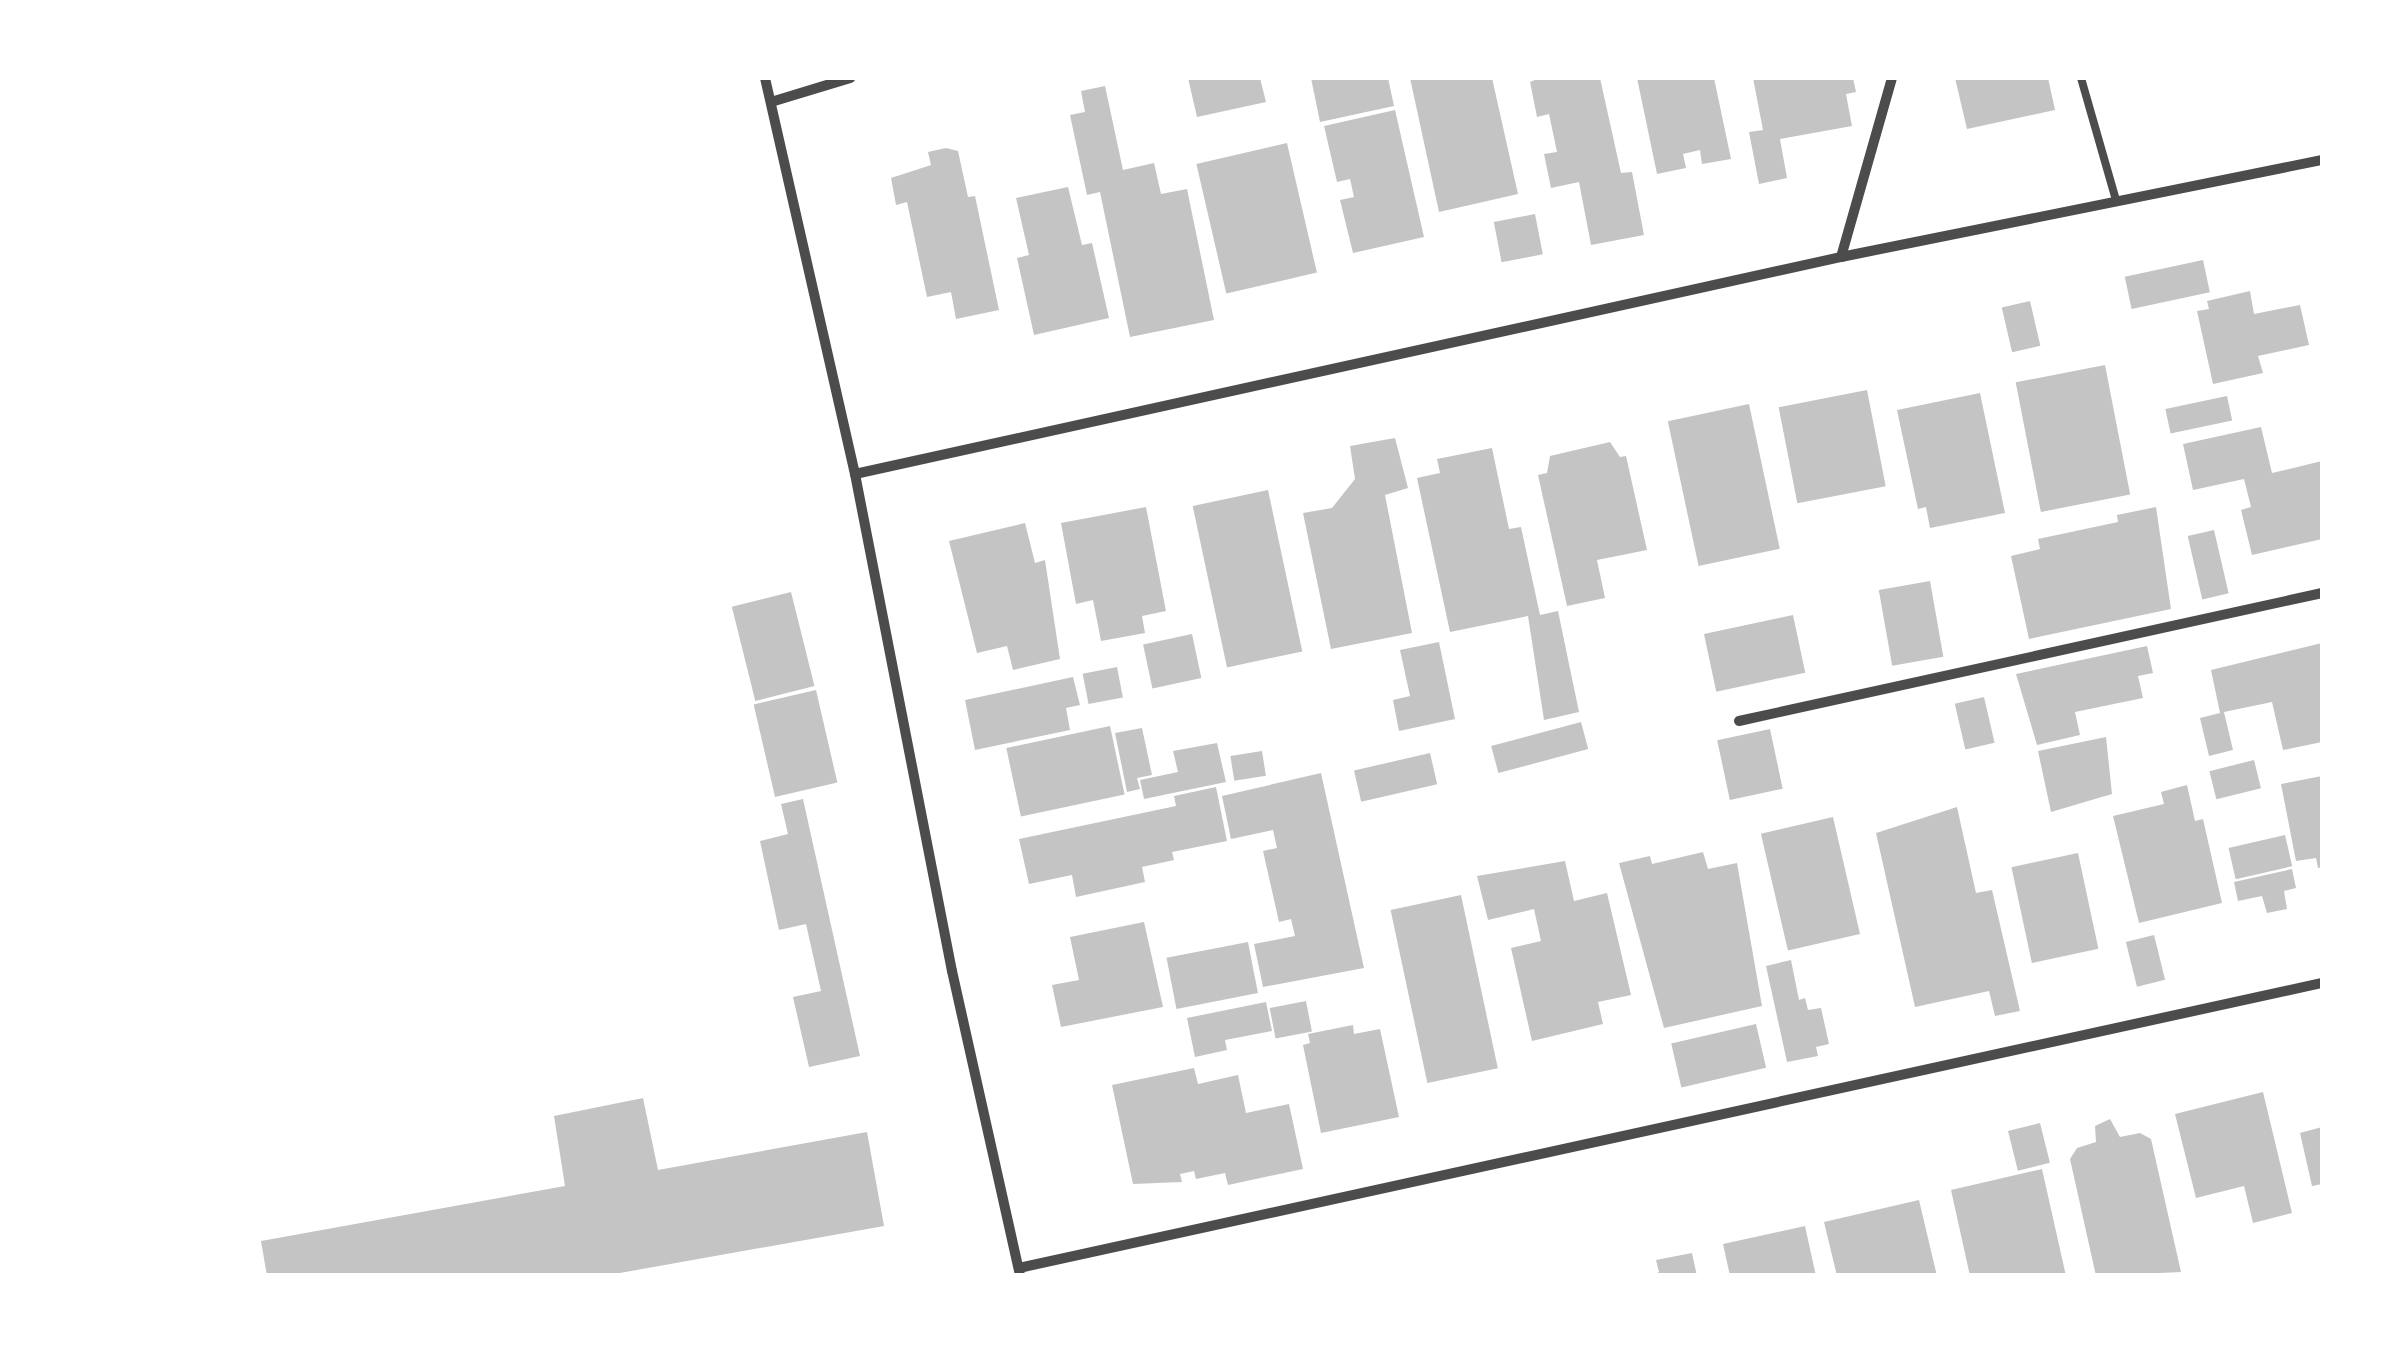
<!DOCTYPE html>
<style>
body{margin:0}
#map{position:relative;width:2400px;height:1353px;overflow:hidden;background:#fff;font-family:"Roboto Condensed",sans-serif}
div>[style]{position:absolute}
.building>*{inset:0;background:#c4c4c4;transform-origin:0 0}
.service>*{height:8px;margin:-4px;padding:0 4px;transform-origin:4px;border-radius:4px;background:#4c4c4c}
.minor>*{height:10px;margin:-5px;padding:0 5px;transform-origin:5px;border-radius:5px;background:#4c4c4c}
span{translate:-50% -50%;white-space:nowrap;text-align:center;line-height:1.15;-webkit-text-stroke:8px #fff;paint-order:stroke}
.frame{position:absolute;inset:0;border:80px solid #fff;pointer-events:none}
</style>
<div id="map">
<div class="building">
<div style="clip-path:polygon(1188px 78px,1260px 78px,1266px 102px,1197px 117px)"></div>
<div style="clip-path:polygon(1311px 78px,1388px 78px,1394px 106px,1320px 122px)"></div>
<div style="clip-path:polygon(1410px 78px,1492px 78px,1518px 194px,1439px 212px)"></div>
<div style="clip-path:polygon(1540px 78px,1600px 78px,1621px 173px,1632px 172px,1644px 235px,1591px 245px,1579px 182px,1551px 188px,1544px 154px,1557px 152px,1549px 114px,1537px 117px,1530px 82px)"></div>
<div style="clip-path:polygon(1637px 78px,1714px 78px,1731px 159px,1702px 164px,1700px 150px,1683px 154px,1686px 168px,1657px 174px)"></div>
<div style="clip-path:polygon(1753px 78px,1853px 78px,1856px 92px,1846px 94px,1852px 126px,1780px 139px,1787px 178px,1759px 184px,1749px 132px,1763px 130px)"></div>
<div style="clip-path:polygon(1955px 78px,2048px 78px,2055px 110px,1967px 129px)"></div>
<div style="clip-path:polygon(1105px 86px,1123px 170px,1154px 163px,1161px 194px,1187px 189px,1214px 320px,1130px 337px,1100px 192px,1087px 195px,1070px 115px,1085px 112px,1081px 91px)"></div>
<div style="clip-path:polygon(1395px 110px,1424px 237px,1353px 253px,1340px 200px,1354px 197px,1350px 179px,1337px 182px,1324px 126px)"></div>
<div style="left:1287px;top:143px;width:133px;height:93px;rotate:77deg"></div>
<div style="clip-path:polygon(946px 148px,958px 151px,968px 197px,975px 196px,999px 310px,956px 319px,951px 292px,927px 297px,907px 202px,896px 205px,891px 178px,931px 165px,928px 152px)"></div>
<div style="clip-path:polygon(1068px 187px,1082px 245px,1092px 243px,1109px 318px,1034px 335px,1017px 258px,1029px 255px,1016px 198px)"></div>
<div style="left:1535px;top:214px;width:41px;height:42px;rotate:79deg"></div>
<div style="left:2203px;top:260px;width:33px;height:80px;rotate:78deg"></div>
<div style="clip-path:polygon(2250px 291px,2254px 314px,2300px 305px,2309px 345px,2258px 356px,2263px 373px,2213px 384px,2197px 311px,2209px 309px,2207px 301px)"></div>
<div style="left:2030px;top:301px;width:46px;height:29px;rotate:77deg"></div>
<div style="left:2105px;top:365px;width:132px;height:91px;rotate:79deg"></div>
<div style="left:1867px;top:390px;width:98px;height:90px;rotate:79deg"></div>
<div style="clip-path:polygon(1980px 393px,2005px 513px,1930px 528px,1926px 507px,1918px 509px,1897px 410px)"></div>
<div style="left:2227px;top:396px;width:25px;height:63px;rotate:78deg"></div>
<div style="left:1749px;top:404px;width:148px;height:83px;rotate:78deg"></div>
<div style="clip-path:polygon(2261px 427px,2272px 473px,2322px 461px,2322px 539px,2252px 555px,2241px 510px,2251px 507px,2244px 479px,2193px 490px,2183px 444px)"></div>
<div style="clip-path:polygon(1395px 438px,1408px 488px,1385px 495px,1412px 633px,1331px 649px,1303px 513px,1332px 508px,1355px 479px,1350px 446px)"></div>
<div style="clip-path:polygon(1610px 442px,1620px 457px,1626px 456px,1647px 550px,1597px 560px,1605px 598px,1567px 606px,1538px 475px,1547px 473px,1550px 456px)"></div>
<div style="clip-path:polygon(1492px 448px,1509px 529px,1521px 527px,1540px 615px,1558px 611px,1579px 712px,1544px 720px,1528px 616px,1450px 632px,1417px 478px,1440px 473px,1437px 459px)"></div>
<div style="left:1268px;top:490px;width:165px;height:77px;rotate:78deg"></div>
<div style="clip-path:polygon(1146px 507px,1166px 611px,1142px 616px,1145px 633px,1101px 641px,1093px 600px,1076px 604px,1061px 523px)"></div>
<div style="clip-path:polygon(2156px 507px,2171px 609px,2029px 639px,2011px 556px,2040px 549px,2038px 539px,2118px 522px,2117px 515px)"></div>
<div style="clip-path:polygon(1025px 523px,1035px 563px,1045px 560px,1060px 659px,1013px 670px,1007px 646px,977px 653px,949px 541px)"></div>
<div style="left:2214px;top:530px;width:65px;height:27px;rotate:77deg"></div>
<div style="left:1930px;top:581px;width:77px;height:52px;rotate:80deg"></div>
<div style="left:791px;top:592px;width:97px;height:61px;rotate:76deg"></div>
<div style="left:1793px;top:615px;width:59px;height:91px;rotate:78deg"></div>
<div style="left:1192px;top:634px;width:45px;height:50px;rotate:78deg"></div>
<div style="clip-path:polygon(1439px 642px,1455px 719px,1399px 731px,1393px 700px,1410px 696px,1400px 650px)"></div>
<div style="clip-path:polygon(2322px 643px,2322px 742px,2283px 750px,2272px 702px,2224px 712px,2233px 750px,2209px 756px,2200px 718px,2220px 713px,2211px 670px)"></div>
<div style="clip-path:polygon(2147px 646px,2153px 673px,2138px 676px,2143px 698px,2075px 712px,2080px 735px,2037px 745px,2016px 674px)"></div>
<div style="left:1117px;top:667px;width:31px;height:35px;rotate:79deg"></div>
<div style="clip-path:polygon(1073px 677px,1080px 705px,1066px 708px,1070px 730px,975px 750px,965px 700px)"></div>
<div style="left:816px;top:690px;width:95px;height:64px;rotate:77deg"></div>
<div style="left:1984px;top:697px;width:47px;height:30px;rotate:77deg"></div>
<div style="left:1581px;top:722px;width:28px;height:93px;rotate:75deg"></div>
<div style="left:1110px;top:726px;width:70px;height:106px;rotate:78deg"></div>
<div style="clip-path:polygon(1142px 728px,1152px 775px,1137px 778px,1140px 789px,1127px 792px,1115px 733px)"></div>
<div style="left:1770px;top:729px;width:61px;height:54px;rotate:78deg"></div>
<div style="clip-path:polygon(2106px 737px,2112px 794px,2051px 812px,2038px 751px)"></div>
<div style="clip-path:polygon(1217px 743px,1226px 782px,1144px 799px,1140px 780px,1178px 772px,1173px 751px)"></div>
<div style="left:1262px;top:751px;width:25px;height:32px;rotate:81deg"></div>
<div style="left:1430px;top:753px;width:32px;height:78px;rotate:77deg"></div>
<div style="left:2254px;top:760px;width:29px;height:46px;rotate:76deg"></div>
<div style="clip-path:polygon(1321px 773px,1364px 968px,1263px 987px,1254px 944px,1295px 936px,1291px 919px,1279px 922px,1263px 851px,1277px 848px,1273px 830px,1231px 839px,1222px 796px)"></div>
<div style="clip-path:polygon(2322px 776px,2322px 867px,2318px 868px,2316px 858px,2296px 861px,2281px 784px)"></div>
<div style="clip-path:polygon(2187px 785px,2195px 821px,2203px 819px,2222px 903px,2139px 923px,2113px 816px,2164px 804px,2161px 792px)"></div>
<div style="clip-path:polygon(1216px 787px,1227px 841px,1172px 852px,1174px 860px,1142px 867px,1145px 882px,1076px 897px,1072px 875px,1029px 884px,1019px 839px,1176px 806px,1174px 796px)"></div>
<div style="clip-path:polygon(803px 799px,860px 1056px,809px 1067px,793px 997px,821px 991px,806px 924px,779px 930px,760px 841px,788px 834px,781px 804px)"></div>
<div style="clip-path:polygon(1957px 807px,1976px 893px,1992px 890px,2020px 1011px,1995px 1016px,1989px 991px,1915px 1007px,1876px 833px)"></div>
<div style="left:1833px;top:817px;width:120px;height:74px;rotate:77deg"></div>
<div style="left:2285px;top:835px;width:32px;height:58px;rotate:77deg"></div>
<div style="clip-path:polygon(1703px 852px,1708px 869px,1737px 863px,1762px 1006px,1664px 1028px,1619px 863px,1650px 856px,1652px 864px)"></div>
<div style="left:2078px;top:853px;width:98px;height:68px;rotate:78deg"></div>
<div style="clip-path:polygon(1565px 861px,1574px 901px,1607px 893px,1631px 995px,1598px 1002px,1603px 1024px,1532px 1041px,1511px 948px,1541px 941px,1534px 909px,1488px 920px,1477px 876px)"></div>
<div style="clip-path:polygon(2292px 869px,2296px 888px,2284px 891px,2287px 909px,2267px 913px,2262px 896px,2238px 901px,2234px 882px)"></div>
<div style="left:1461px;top:895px;width:177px;height:72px;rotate:78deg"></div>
<div style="clip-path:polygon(1144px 922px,1163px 1007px,1061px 1027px,1052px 985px,1079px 980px,1070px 937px)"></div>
<div style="left:2154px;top:935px;width:46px;height:29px;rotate:76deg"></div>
<div style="left:1248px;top:942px;width:52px;height:83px;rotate:79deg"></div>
<div style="clip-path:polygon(1791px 960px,1799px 1000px,1805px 998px,1808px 1010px,1821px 1008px,1829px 1044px,1816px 1047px,1818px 1056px,1787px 1062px,1766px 966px)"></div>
<div style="left:1306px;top:1001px;width:31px;height:37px;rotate:79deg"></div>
<div style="clip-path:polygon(1266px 1002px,1272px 1031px,1225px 1040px,1227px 1050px,1195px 1057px,1187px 1018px)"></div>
<div style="left:1756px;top:1024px;width:45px;height:87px;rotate:77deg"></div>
<div style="clip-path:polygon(1353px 1025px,1354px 1034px,1380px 1029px,1399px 1117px,1321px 1133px,1303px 1045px,1310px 1043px,1308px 1034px)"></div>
<div style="clip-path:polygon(1194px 1068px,1198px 1084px,1238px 1075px,1246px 1113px,1289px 1104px,1303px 1169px,1228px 1185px,1225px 1173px,1196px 1179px,1194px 1171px,1180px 1174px,1182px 1182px,1133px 1184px,1112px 1085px)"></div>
<div style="clip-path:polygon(2263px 1092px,2292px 1213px,2253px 1223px,2244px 1186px,2196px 1198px,2175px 1114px)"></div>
<div style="clip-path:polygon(643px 1098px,658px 1170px,867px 1132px,884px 1226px,603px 1276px,267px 1276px,261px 1241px,565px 1186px,554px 1116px)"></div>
<div style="clip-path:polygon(2110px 1119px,2120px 1137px,2140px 1133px,2151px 1139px,2181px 1272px,2096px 1276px,2070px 1159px,2077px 1148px,2096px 1142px,2095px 1126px)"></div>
<div style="left:2040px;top:1123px;width:41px;height:33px;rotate:76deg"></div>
<div style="clip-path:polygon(2322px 1127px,2322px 1184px,2312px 1186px,2300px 1133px)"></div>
<div style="clip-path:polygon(2042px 1169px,2066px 1276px,1970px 1276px,1951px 1190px)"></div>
<div style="clip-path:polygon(1919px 1200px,1937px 1276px,1837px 1276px,1824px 1222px)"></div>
<div style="clip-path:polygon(1805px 1226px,1816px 1276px,1730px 1276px,1723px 1244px)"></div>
<div style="clip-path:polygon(1692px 1253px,1697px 1276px,1651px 1276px,1659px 1272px,1656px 1260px)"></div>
</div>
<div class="service">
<div style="left:2081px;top:78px;width:127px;rotate:74deg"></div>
</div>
<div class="minor">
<div style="left:765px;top:78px;width:406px;rotate:77.2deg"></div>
<div style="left:855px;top:474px;width:506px;rotate:78.96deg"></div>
<div style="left:952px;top:971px;width:312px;rotate:77.4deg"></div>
<div style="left:771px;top:102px;width:83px;rotate:-16.9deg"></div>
<div style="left:1841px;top:257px;width:186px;rotate:-74.1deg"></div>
<div style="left:855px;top:474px;width:1010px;rotate:-12.41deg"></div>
<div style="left:1841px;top:257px;width:491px;rotate:-11.4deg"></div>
<div style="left:1739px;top:721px;width:597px;rotate:-12.38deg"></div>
<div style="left:1019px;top:1268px;width:1334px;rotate:-12.34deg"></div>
</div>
<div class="frame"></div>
</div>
